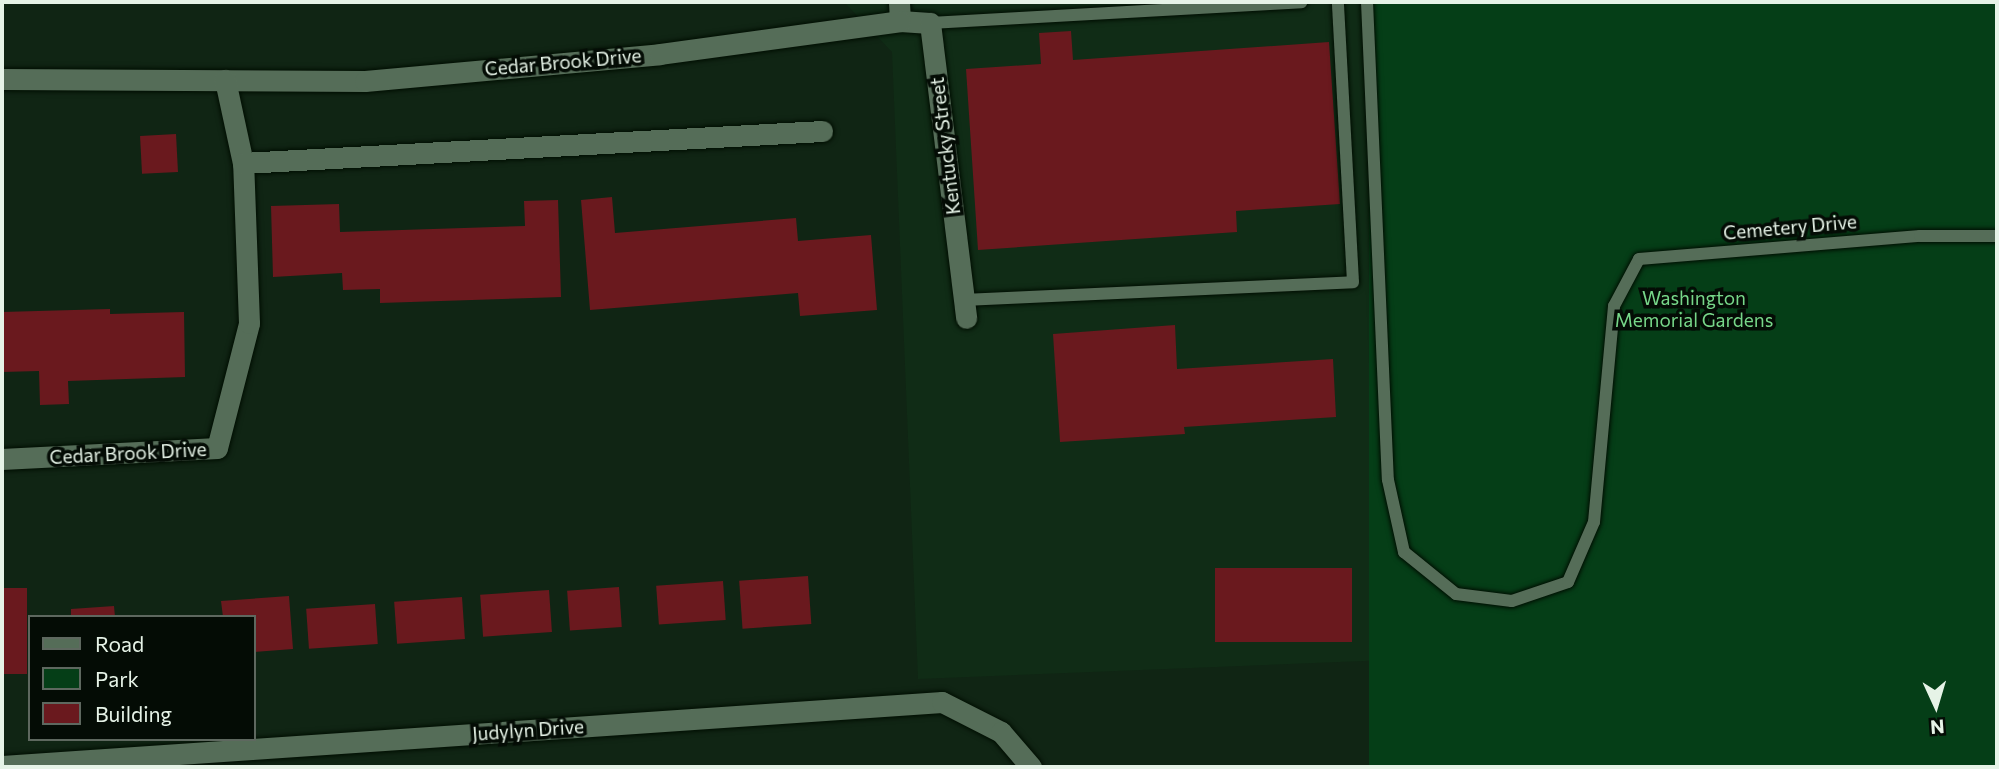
<!DOCTYPE html>
<style>
body{margin:0}
#map{position:relative;width:1999px;height:769px;overflow:hidden;background:#102514;font-family:Commissioner,sans-serif}
div>[style]{position:absolute}
.built>*{inset:0;background:#102c16}
.green>*{inset:0;background:#053e17;transform-origin:0 0}
.building>*{inset:0;background:#6a191e;transform-origin:0 0}
.roads{filter:drop-shadow(0 0 2px #000e02) drop-shadow(0 0 2px #000e02)}
.lane>*{height:12px;margin:-6px;padding:0 6px;transform-origin:6px;border-radius:6px;background:#556d58}
.street>*{height:21px;margin:-10.5px;padding:0 10.5px;transform-origin:10.5px;border-radius:10.5px;background:#556d58}
span{translate:-50% -50%;white-space:nowrap;text-align:center;line-height:1.15;-webkit-text-stroke:7px #040c05;paint-order:stroke}
.street-label{font-size:19px;color:#e6f3e7}
.park-label{font-size:19px;color:#77d789}
.frame{position:absolute;inset:0;border:4px solid #e6f3e7;pointer-events:none}
.legend{position:absolute;left:28px;top:615px;width:228px;height:126px;box-sizing:border-box;background:#040c05;border:2px solid #5e685f;margin:0;padding:9px 12px;list-style:none;font-size:21px;color:#e6f3e7}
.legend li{display:flex;align-items:center;gap:14px;height:35px}
.legend b{width:35px;border:2px solid #5e685f}
.north{position:absolute;left:1901px;top:671px;width:70px;height:70px;-webkit-text-stroke:5px #040c05;paint-order:stroke;rotate:176deg;font-size:19px;font-weight:700;line-height:28px;text-align:center;color:#e6f3e7}
.north::after{content:'';display:block;margin:auto;width:24px;height:32px;background:#e6f3e7;clip-path:polygon(50% 0,100% 100%,50% 72%,0 100%)}
</style>
<div id="map">
<div class="built">
<div style="clip-path:polygon(844px 2px,1369px 2px,1414px 659px,918px 679px,892px 52px)"></div>
</div>
<div class="green">
<div style="left:1369px;top:2px;width:628px;height:767px"></div>
</div>
<div class="building">
<div style="clip-path:polygon(1071px 31px,1073px 60px,1329px 42px,1340px 204px,1236px 211px,1237px 232px,978px 250px,966px 69px,1041px 64px,1039px 33px)"></div>
<div style="left:176px;top:134px;width:38px;height:36px;rotate:87deg"></div>
<div style="clip-path:polygon(612px 197px,615px 233px,796px 218px,798px 241px,871px 235px,877px 310px,800px 316px,798px 293px,590px 310px,581px 200px)"></div>
<div style="clip-path:polygon(558px 200px,561px 297px,380px 303px,380px 289px,343px 290px,342px 273px,273px 277px,271px 206px,339px 204px,340px 232px,525px 226px,524px 201px)"></div>
<div style="clip-path:polygon(110px 309px,110px 314px,184px 312px,185px 377px,68px 381px,69px 404px,40px 405px,39px 371px,2px 372px,2px 312px)"></div>
<div style="clip-path:polygon(1175px 325px,1177px 369px,1333px 359px,1336px 417px,1184px 427px,1185px 434px,1060px 442px,1053px 334px)"></div>
<div style="left:1215px;top:568px;width:137px;height:74px"></div>
<div style="left:808px;top:576px;width:48px;height:69px;rotate:86deg"></div>
<div style="left:723px;top:581px;width:39px;height:67px;rotate:86deg"></div>
<div style="left:619px;top:587px;width:40px;height:52px;rotate:86deg"></div>
<div style="left:2px;top:588px;width:25px;height:86px"></div>
<div style="left:549px;top:590px;width:42px;height:69px;rotate:86deg"></div>
<div style="clip-path:polygon(289px 596px,293px 649px,254px 652px,254px 617px,223px 617px,221px 601px)"></div>
<div style="left:462px;top:597px;width:42px;height:68px;rotate:86deg"></div>
<div style="left:375px;top:604px;width:40px;height:69px;rotate:86deg"></div>
<div style="clip-path:polygon(114px 606px,115px 617px,71px 617px,71px 609px)"></div>
</div>
<div class="roads">
<div class="lane">
<div style="left:1367px;top:2px;width:478px;rotate:87.5deg"></div>
<div style="left:1388px;top:480px;width:74px;rotate:77.5deg"></div>
<div style="left:1404px;top:552px;width:67px;rotate:38.9deg"></div>
<div style="left:1456px;top:594px;width:56px;rotate:7.1deg"></div>
<div style="left:1512px;top:601px;width:59px;rotate:-18.7deg"></div>
<div style="left:1568px;top:582px;width:65px;rotate:-66.6deg"></div>
<div style="left:1594px;top:522px;width:217px;rotate:-84.7deg"></div>
<div style="left:1614px;top:306px;width:53px;rotate:-62deg"></div>
<div style="left:1639px;top:259px;width:282px;rotate:-4.7deg"></div>
<div style="left:1920px;top:236px;width:77px"></div>
<div style="left:930px;top:23px;width:372px;rotate:-3.2deg"></div>
<div style="left:964px;top:300px;width:389px;rotate:-2.6deg"></div>
<div style="left:1353px;top:282px;width:280px;rotate:-93.1deg"></div>
</div>
<div class="street">
<div style="left:899px;top:2px;width:19px;rotate:87deg"></div>
<div style="left:900px;top:21px;width:30px;rotate:4deg"></div>
<div style="left:930px;top:23px;width:297px;rotate:83deg"></div>
<div style="left:2px;top:79px;width:363px;rotate:0.3deg"></div>
<div style="left:365px;top:81px;width:296px;rotate:-5.2deg"></div>
<div style="left:660px;top:54px;width:242px;rotate:-7.8deg"></div>
<div style="left:225px;top:80px;width:85px;rotate:77.8deg"></div>
<div style="left:2px;top:459px;width:215px;rotate:-2.9deg"></div>
<div style="left:217px;top:448px;width:129px;rotate:-75.6deg"></div>
<div style="left:249px;top:323px;width:160px;rotate:-92.1deg"></div>
<div style="left:243px;top:163px;width:580px;rotate:-3.16deg"></div>
<div style="left:2px;top:766px;width:942px;rotate:-3.89deg"></div>
<div style="left:942px;top:702px;width:66px;rotate:27deg"></div>
<div style="left:1001px;top:732px;width:46px;rotate:49.4deg"></div>
</div>
</div>
<div class="street-label">
<span style="left:563px;top:62px;rotate:-5deg">Cedar Brook Drive</span>
<span style="left:945px;top:146px;rotate:-97deg">Kentucky Street</span>
<span style="left:1790px;top:227px;rotate:-5deg">Cemetery Drive</span>
<span style="left:128px;top:453px;rotate:-3deg">Cedar Brook Drive</span>
<span style="left:528px;top:730px;rotate:-4deg">Judylyn Drive</span>
</div>
<div class="park-label">
<span style="left:1694px;top:309px">Washington<br>Memorial Gardens</span>
</div>
<div class="frame"></div>
<ul class="legend">
<li><b style="height:9px;background:#556d58"></b>Road</li>
<li><b style="height:19px;background:#053e17"></b>Park</li>
<li><b style="height:19px;background:#6a191e"></b>Building</li>
</ul>
<div class="north">N</div>
</div>
